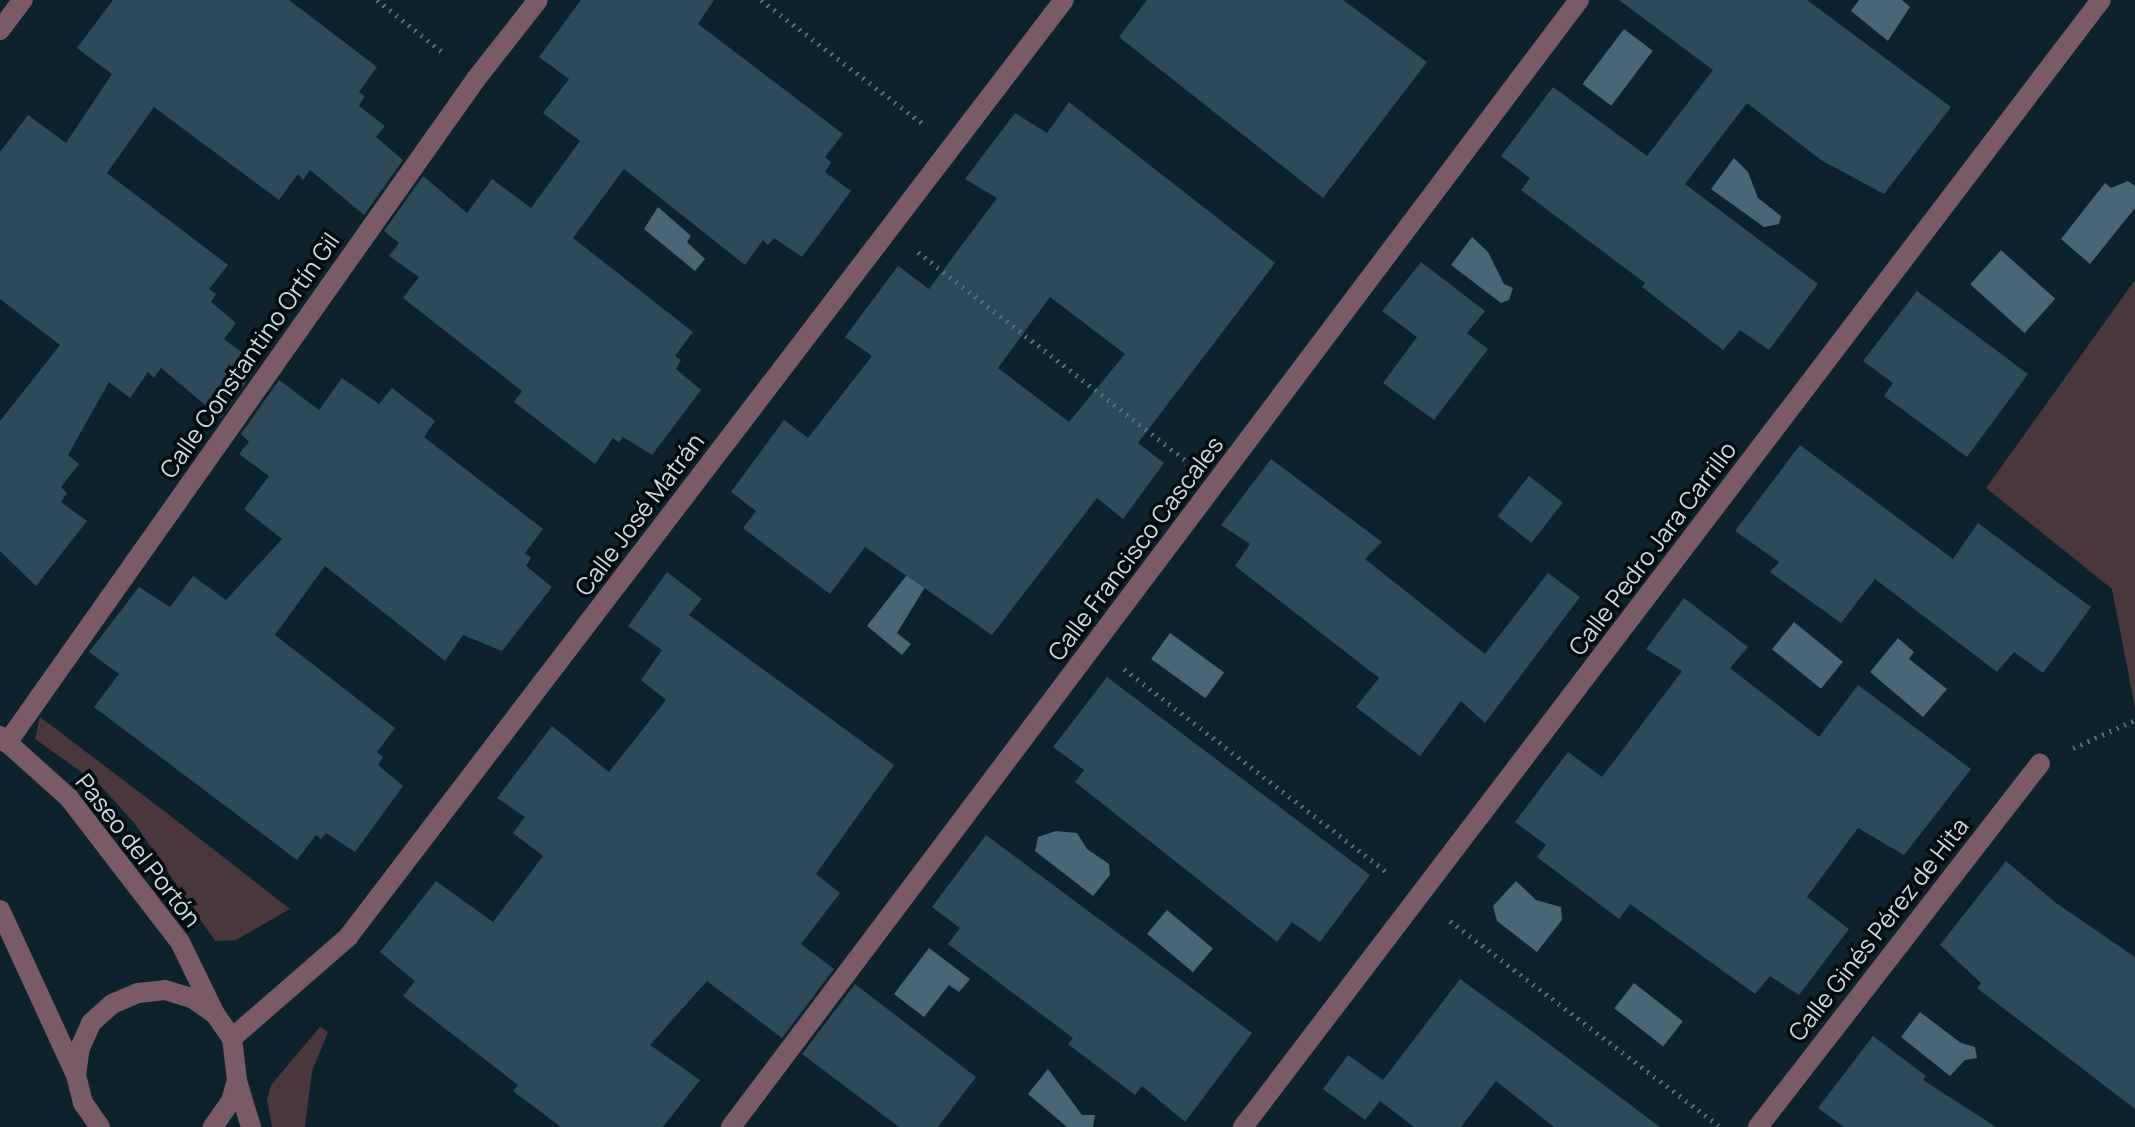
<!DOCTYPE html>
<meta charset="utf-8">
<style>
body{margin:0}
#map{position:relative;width:2135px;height:1127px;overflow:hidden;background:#0c222d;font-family:Manrope,sans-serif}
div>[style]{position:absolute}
.green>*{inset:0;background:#4b363e}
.water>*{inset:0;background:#486674;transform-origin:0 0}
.building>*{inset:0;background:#2d4a58;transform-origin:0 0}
.path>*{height:5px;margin-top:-2.5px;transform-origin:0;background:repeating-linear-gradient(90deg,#596b75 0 2px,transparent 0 8px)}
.minor>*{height:20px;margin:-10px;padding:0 10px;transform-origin:10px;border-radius:10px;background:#7a5a67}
span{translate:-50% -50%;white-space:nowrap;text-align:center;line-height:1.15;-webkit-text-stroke:7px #030b0f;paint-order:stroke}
.street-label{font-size:24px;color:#cddae1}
</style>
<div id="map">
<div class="green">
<div style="clip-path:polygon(2135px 280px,2135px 708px,2112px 589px,1986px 488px)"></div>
<div style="clip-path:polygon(40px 717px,172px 817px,290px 909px,236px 940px,215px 941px,135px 824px,101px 786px,35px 739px)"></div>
<div style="clip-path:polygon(320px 1027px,328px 1032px,312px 1071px,305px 1127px,272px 1127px,267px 1100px,271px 1085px)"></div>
</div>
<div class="water">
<div style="clip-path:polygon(1859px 0,1902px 0,1910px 7px,1888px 41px,1851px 11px)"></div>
<div style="left:1624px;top:29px;width:36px;height:69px;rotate:37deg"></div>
<div style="clip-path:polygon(1734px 158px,1748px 172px,1758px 198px,1781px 216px,1779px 224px,1764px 227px,1711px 189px)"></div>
<div style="clip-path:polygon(2128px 181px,2135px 186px,2135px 208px,2090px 264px,2061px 239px,2105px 183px,2111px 188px)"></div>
<div style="clip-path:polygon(658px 207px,691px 236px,687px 242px,705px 259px,695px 271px,644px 229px)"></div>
<div style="clip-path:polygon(1472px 237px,1488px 252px,1504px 284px,1513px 288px,1509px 300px,1501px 303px,1451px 265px)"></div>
<div style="left:2001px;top:250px;width:73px;height:46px;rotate:42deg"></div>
<div style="clip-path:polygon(913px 567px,930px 579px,897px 633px,911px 644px,902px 655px,867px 626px)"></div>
<div style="left:1794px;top:622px;width:63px;height:35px;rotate:39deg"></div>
<div style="left:1170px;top:633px;width:67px;height:32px;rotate:36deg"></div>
<div style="clip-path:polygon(1898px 638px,1914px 652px,1909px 659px,1947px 689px,1923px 717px,1870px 672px)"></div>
<div style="clip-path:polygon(1056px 831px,1077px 833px,1087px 849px,1109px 864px,1110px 875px,1093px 896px,1035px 851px,1038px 837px)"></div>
<div style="clip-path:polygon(1516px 881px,1536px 900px,1561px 907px,1562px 920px,1537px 952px,1497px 921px,1493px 906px)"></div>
<div style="left:1167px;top:910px;width:60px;height:31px;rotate:40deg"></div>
<div style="clip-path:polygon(929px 948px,970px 979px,959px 992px,949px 985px,924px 1017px,894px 994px)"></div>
<div style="left:1634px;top:983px;width:62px;height:32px;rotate:38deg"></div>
<div style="clip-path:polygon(1920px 1012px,1961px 1043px,1975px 1047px,1977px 1058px,1965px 1060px,1950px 1076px,1901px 1037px)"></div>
<div style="clip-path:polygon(1048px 1069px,1082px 1115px,1095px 1115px,1093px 1127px,1067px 1127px,1028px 1094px)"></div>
</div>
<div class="building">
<div style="clip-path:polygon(113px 0,289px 0,377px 67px,359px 92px,365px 96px,359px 106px,385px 126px,376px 137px,403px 160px,364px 215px,310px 170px,303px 180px,298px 174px,279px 200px,154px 107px,107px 173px,228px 265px,209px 289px,216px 294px,211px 302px,236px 323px,224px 339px,258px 365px,221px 418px,161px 368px,154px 378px,148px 372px,130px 398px,109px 382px,68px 455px,79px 464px,61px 487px,67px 493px,61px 502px,87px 521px,36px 586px,0 551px,0 421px,60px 345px,0 299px,0 152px,28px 115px,66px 143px,112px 74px,77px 48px)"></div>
<div style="clip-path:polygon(581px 0,714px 0,698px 24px,843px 134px,825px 157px,831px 162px,825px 172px,851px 191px,802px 257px,774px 238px,768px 245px,763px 240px,745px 265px,624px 169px,573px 238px,693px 332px,675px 356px,681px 360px,676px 369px,701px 390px,652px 455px,623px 437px,619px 443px,613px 438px,595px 464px,514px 402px,522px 391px,403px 298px,419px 277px,389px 256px,399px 243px,384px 231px,423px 176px,467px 213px,492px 179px,531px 208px,580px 141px,543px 113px,569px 79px,539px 57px)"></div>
<div style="clip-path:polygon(1147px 0,1343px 0,1427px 62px,1323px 198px,1119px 37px)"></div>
<div style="clip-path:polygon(1619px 0,1807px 0,1951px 107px,1884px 194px,1821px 160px,1747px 103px,1685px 184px,1818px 284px,1769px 350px,1740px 330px,1723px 350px,1642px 287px,1645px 283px,1521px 190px,1530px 178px,1501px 156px,1553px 87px,1647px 156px,1713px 70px)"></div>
<div style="clip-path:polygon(evenodd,1069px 102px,1275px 263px,1138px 443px,1164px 463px,1123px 519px,1097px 498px,992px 635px,865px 547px,830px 594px,743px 528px,756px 511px,731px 492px,784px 420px,808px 438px,872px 356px,845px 337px,898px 266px,929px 289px,997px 198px,965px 179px,1015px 113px,1047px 133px,1069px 102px,1050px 297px,1125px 354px,1069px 422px,998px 368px,1050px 297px)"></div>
<div style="clip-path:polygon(1421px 262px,1485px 311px,1467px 333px,1488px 349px,1434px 420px,1383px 383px,1417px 337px,1382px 311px)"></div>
<div style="clip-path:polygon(1917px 291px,2028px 374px,1967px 457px,1884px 396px,1893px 383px,1863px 361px)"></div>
<div style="clip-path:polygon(342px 378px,379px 404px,392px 388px,435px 421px,424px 437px,543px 529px,525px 553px,531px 558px,526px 566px,552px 587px,502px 651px,463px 635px,445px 661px,325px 566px,275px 635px,395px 728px,377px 752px,383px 757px,378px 765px,403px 786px,355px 852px,326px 833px,321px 839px,316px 835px,297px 860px,94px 707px,119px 674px,89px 652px,139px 587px,170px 607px,193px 576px,226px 600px,282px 539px,244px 509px,269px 476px,239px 454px,249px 442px,241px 434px,279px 380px,319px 410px)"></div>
<div style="clip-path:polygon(1800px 445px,1953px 559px,1978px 523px,2091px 607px,2043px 673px,2014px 652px,1997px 672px,1875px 579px,1841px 623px,1770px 572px,1779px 562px,1735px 531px)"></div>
<div style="clip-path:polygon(1271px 459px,1382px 542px,1365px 559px,1485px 654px,1548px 573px,1580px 597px,1485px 723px,1461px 701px,1420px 756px,1356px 707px,1379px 678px,1235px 566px,1250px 544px,1221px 525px)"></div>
<div style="left:1529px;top:476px;width:43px;height:51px;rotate:38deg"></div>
<div style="clip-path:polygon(667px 572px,702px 599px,689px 615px,894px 765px,816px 874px,840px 893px,801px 944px,834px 969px,782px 1038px,707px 981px,650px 1045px,700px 1080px,663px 1127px,561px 1127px,513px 1091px,518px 1085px,403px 996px,415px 981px,380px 952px,436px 881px,493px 922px,543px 856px,513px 833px,525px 817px,497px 798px,552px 726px,609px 772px,666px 700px,641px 680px,662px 650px,628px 626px)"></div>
<div style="clip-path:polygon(1684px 598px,1748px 647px,1730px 668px,1819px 737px,1858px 685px,1971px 769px,1904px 855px,1858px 828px,1807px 897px,1849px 929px,1799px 995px,1770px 976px,1755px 994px,1630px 904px,1619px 919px,1537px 857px,1546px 845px,1515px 822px,1568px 752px,1602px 777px,1682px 671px,1646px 649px)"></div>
<div style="clip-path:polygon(1107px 677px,1370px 875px,1320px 942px,1292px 922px,1277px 942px,1075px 782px,1084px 770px,1053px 747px)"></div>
<div style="clip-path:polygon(986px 835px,1252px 1033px,1185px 1122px,1142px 1086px,1135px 1095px,1068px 1044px,1073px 1038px,948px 944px,960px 928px,932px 907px)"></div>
<div style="clip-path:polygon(2006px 861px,2056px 903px,2135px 957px,2135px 1109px,1977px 988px,1981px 983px,1940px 945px)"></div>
<div style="clip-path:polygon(1460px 979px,1533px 1032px,1660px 1127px,1554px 1127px,1496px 1081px,1461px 1127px,1414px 1127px,1380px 1101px,1365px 1120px,1323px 1089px,1348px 1055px,1383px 1080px)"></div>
<div style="clip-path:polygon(855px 984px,976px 1077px,938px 1127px,899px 1127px,802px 1054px)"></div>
<div style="clip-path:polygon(1873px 1036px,1926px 1076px,1923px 1080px,1996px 1127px,1844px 1127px,1818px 1108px)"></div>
</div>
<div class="path">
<div style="left:377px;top:0;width:87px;rotate:38.5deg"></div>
<div style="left:761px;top:0;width:203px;rotate:37.4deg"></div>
<div style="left:918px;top:252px;width:338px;rotate:37.9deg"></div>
<div style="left:1124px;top:669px;width:334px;rotate:37.7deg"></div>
<div style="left:2073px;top:748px;width:68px;rotate:-24.3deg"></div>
<div style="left:1450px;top:921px;width:338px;rotate:37.3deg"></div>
</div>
<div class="minor">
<div style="left:0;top:30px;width:38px;rotate:-53deg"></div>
<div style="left:0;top:736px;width:93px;rotate:41.9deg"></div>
<div style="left:69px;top:798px;width:182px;rotate:52.4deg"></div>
<div style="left:180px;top:942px;width:76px;rotate:64.1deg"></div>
<div style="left:7px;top:743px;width:813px;rotate:-54.77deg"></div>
<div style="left:476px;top:79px;width:100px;rotate:-51.9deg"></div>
<div style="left:0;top:910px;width:182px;rotate:65.3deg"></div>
<div style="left:232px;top:1038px;width:154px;rotate:-41deg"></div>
<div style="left:348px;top:937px;width:1179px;rotate:-52.62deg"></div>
<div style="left:237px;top:1081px;width:48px;rotate:73.1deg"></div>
<div style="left:100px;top:1127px;width:29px;rotate:-125deg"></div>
<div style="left:83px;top:1103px;width:29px;rotate:-104deg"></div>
<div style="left:76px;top:1075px;width:27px;rotate:-82deg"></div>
<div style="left:80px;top:1048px;width:27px;rotate:-66deg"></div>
<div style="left:91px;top:1023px;width:28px;rotate:-42deg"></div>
<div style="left:112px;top:1004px;width:28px;rotate:-23deg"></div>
<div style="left:138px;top:993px;width:27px;rotate:-6deg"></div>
<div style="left:165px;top:990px;width:28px;rotate:17deg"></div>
<div style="left:192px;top:998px;width:28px;rotate:35deg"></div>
<div style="left:215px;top:1014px;width:29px;rotate:55deg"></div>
<div style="left:232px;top:1038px;width:42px;rotate:83.2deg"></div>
<div style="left:237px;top:1080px;width:22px;rotate:106deg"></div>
<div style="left:231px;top:1101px;width:32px;rotate:125deg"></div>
<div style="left:731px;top:1127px;width:1410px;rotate:-53.04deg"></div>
<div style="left:1243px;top:1127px;width:1416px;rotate:-52.72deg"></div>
<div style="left:1758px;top:1127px;width:460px;rotate:-52.2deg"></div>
</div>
<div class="street-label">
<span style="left:249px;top:355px;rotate:-55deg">Calle Constantino Ortín Gil</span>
<span style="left:639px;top:514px;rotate:-53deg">Calle José Matrán</span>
<span style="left:1135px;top:548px;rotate:-53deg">Calle Francisco Cascales</span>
<span style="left:1652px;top:548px;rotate:-53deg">Calle Pedro Jara Carrillo</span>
<span style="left:139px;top:850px;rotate:52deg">Paseo del Portón</span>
<span style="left:1878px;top:929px;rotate:-52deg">Calle Ginés Pérez de Hita</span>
</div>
</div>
